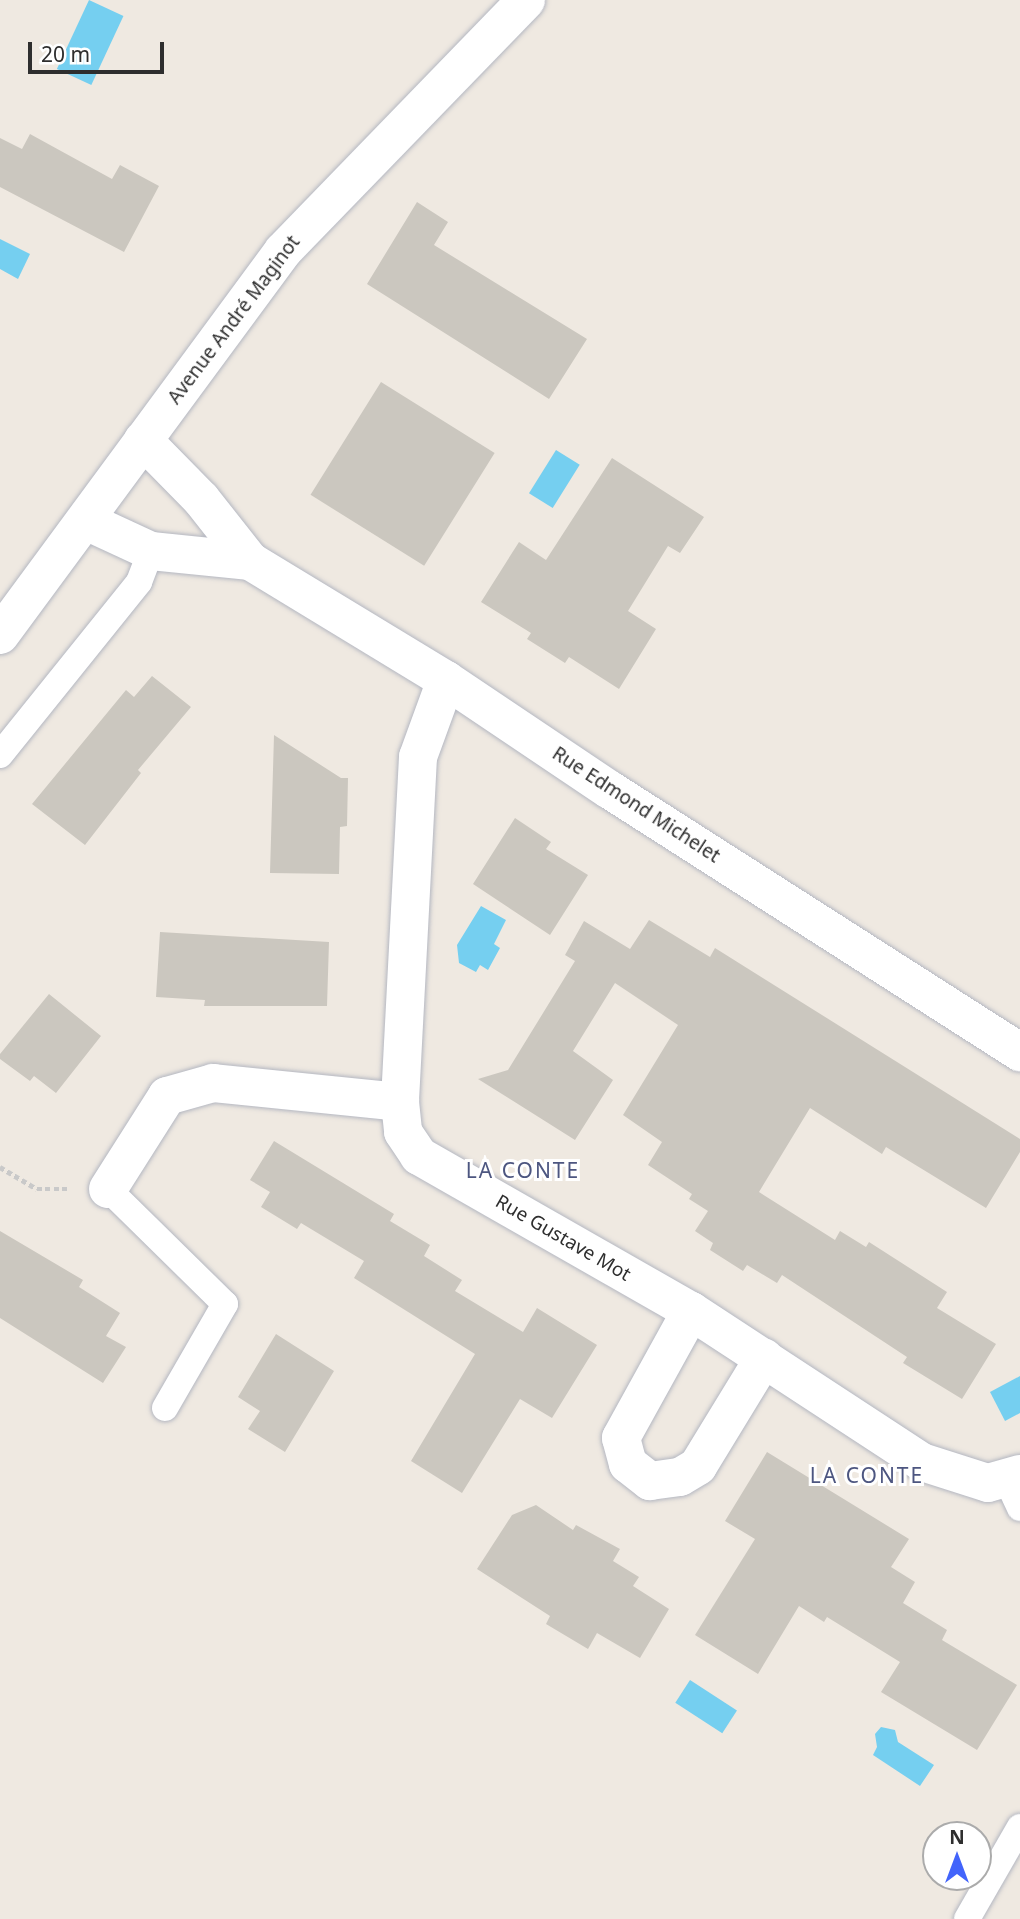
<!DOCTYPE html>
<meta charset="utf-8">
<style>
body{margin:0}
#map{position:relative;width:1020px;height:1919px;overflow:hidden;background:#efe9e1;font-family:"Noto Sans",sans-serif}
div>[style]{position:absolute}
.water>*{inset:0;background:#75cff0;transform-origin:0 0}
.building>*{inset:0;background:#cbc7bf;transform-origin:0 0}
.path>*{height:4.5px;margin-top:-2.25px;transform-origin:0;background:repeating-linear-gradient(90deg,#c9c9c9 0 5px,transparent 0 8.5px)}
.roads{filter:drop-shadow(0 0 2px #b4b7c1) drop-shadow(0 0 2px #b4b7c1)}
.service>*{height:26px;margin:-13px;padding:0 13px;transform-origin:13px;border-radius:13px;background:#fff}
.minor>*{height:38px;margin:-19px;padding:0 19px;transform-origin:19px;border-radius:19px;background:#fff}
.tertiary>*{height:38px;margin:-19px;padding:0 19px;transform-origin:19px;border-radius:19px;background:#fff}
span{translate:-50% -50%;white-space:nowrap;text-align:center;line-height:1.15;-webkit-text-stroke:6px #fff;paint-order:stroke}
.street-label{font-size:19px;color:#2e2e2e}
.neighbourhood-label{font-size:21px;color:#4d5680;letter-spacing:2px}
.north{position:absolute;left:922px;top:1821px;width:70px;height:70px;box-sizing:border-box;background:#fff;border:2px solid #ababab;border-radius:50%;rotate:0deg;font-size:19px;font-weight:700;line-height:28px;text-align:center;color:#2e2e2e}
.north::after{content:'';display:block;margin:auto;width:24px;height:32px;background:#4264fb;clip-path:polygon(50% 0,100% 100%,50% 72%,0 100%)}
.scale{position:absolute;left:28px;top:42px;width:136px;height:32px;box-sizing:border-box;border:4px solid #2e2e2e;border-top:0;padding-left:9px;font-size:21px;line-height:24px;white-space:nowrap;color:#2e2e2e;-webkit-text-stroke:5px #fff;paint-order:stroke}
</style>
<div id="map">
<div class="water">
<div style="left:89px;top:0;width:38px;height:76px;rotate:25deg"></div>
<div style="clip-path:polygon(0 239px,30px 254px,18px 279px,0 269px)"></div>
<div style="left:556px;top:450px;width:28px;height:51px;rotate:32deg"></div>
<div style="clip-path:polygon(481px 906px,506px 920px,494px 944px,500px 948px,488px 970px,480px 965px,476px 972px,459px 963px,457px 945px)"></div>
<div style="clip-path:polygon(1020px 1376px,1020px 1413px,1005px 1421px,990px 1392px)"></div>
<div style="left:690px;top:1680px;width:56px;height:27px;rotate:33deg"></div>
<div style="clip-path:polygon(881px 1727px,895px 1730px,898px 1742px,934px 1765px,920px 1786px,873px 1755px,877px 1747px,875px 1734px)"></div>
</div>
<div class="building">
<div style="clip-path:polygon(30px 134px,112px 179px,120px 165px,159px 186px,124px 252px,0 187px,0 138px,22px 149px)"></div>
<div style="clip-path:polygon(417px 202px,448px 222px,434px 245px,587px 339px,549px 399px,367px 284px)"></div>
<div style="left:381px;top:382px;width:134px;height:133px;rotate:32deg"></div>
<div style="clip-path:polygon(612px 458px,704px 517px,680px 553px,668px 546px,628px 611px,656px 629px,619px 689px,569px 657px,565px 663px,527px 639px,531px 633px,481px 602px,519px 542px,546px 560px)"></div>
<div style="clip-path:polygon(152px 676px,191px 707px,138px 770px,141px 773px,85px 845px,32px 804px,126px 690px,134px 697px)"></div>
<div style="clip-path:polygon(274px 735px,341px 778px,348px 778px,347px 826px,340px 827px,339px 874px,270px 873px)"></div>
<div style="clip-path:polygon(515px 818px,551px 842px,546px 849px,588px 875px,550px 935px,473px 884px)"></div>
<div style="clip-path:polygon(649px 920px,710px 957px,715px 948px,1020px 1139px,1020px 1152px,986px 1208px,886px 1147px,882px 1154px,810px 1108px,759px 1192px,835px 1240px,840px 1231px,866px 1247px,869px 1242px,947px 1292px,937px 1308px,996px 1344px,962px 1399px,903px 1363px,907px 1357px,782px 1275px,777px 1283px,747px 1265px,743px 1271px,710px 1250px,713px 1243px,695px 1231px,708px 1211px,689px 1199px,692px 1194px,648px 1165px,662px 1142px,623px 1115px,678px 1025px,615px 983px,573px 1051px,613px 1080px,575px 1140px,478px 1079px,508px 1070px,575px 961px,565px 955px,584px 921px,630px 949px)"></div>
<div style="clip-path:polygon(160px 932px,329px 942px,327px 1006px,204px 1006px,205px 1000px,156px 997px)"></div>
<div style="clip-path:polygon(49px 994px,101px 1036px,56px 1093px,34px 1076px,30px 1081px,0 1059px,0 1054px)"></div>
<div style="clip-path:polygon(274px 1141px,394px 1214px,390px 1221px,430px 1245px,424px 1256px,462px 1280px,455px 1291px,523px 1332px,537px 1308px,597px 1345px,552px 1418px,520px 1399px,462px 1493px,411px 1461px,475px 1354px,354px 1278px,364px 1261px,301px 1223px,297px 1229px,261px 1207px,270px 1192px,250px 1180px)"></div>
<div style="clip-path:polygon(0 1231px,83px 1280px,79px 1287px,120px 1313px,106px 1336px,126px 1347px,103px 1383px,0 1318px)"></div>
<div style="clip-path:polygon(276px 1334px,334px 1371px,285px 1452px,248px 1429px,260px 1411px,238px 1397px)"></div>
<div style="clip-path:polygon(767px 1452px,909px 1539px,891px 1567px,915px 1582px,903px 1603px,947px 1630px,942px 1640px,1017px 1685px,977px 1750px,881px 1692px,900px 1662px,827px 1617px,824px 1622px,799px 1606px,758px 1674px,695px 1635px,755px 1539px,725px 1521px)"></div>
<div style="clip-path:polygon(536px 1505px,573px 1530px,576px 1525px,620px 1549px,613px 1561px,639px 1577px,633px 1586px,669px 1609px,640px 1658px,597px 1633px,588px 1649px,546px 1624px,550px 1616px,477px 1569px,512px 1515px)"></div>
</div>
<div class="path">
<div style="left:0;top:1167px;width:43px;rotate:30.7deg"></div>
<div style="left:37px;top:1189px;width:31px"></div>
</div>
<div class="roads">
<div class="service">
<div style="left:0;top:755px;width:222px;rotate:-51.2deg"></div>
<div style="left:139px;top:582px;width:33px;rotate:-69deg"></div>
<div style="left:108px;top:1189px;width:164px;rotate:44.5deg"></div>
<div style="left:225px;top:1304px;width:120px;rotate:120deg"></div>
<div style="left:1006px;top:1478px;width:33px;rotate:65deg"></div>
<div style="left:967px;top:1919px;width:106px;rotate:-60.1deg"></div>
</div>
<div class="minor">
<div style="left:143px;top:440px;width:83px;rotate:45.5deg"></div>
<div style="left:201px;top:499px;width:79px;rotate:51.7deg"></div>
<div style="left:250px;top:561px;width:229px;rotate:31.3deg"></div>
<div style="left:446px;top:680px;width:197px;rotate:33.9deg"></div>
<div style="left:610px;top:790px;width:487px;rotate:32.6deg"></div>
<div style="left:86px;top:521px;width:72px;rotate:24.8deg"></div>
<div style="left:151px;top:551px;width:100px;rotate:5.8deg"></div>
<div style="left:446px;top:680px;width:82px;rotate:110deg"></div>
<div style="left:418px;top:757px;width:345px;rotate:93deg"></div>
<div style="left:400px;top:1102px;width:30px;rotate:84deg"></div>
<div style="left:403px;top:1132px;width:29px;rotate:56deg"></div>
<div style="left:419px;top:1156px;width:313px;rotate:29.7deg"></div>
<div style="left:691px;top:1311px;width:276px;rotate:33.2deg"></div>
<div style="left:922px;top:1462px;width:69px;rotate:17.7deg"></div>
<div style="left:988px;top:1483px;width:33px;rotate:-16deg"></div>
<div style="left:108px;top:1189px;width:110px;rotate:-57.6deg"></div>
<div style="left:167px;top:1096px;width:48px;rotate:-15.8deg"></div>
<div style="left:213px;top:1083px;width:188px;rotate:5.8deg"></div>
<div style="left:691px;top:1311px;width:145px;rotate:118.9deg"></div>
<div style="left:621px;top:1438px;width:27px;rotate:75deg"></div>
<div style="left:628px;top:1464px;width:28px;rotate:38deg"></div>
<div style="left:650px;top:1481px;width:30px;rotate:-8deg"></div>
<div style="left:680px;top:1477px;width:21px;rotate:-31deg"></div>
<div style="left:698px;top:1466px;width:127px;rotate:-58.6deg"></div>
</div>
<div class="tertiary">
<div style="left:0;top:635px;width:477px;rotate:-53.6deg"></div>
<div style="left:283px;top:251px;width:349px;rotate:-45.9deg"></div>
</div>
</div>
<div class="street-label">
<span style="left:234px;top:320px;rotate:-53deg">Avenue André Maginot</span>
<span style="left:636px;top:805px;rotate:33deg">Rue Edmond Michelet</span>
<span style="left:563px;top:1238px;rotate:30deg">Rue Gustave Mot</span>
</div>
<div class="neighbourhood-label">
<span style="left:523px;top:1170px">LA CONTE</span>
<span style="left:867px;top:1475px">LA CONTE</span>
</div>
<div class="north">N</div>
<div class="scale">20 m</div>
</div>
